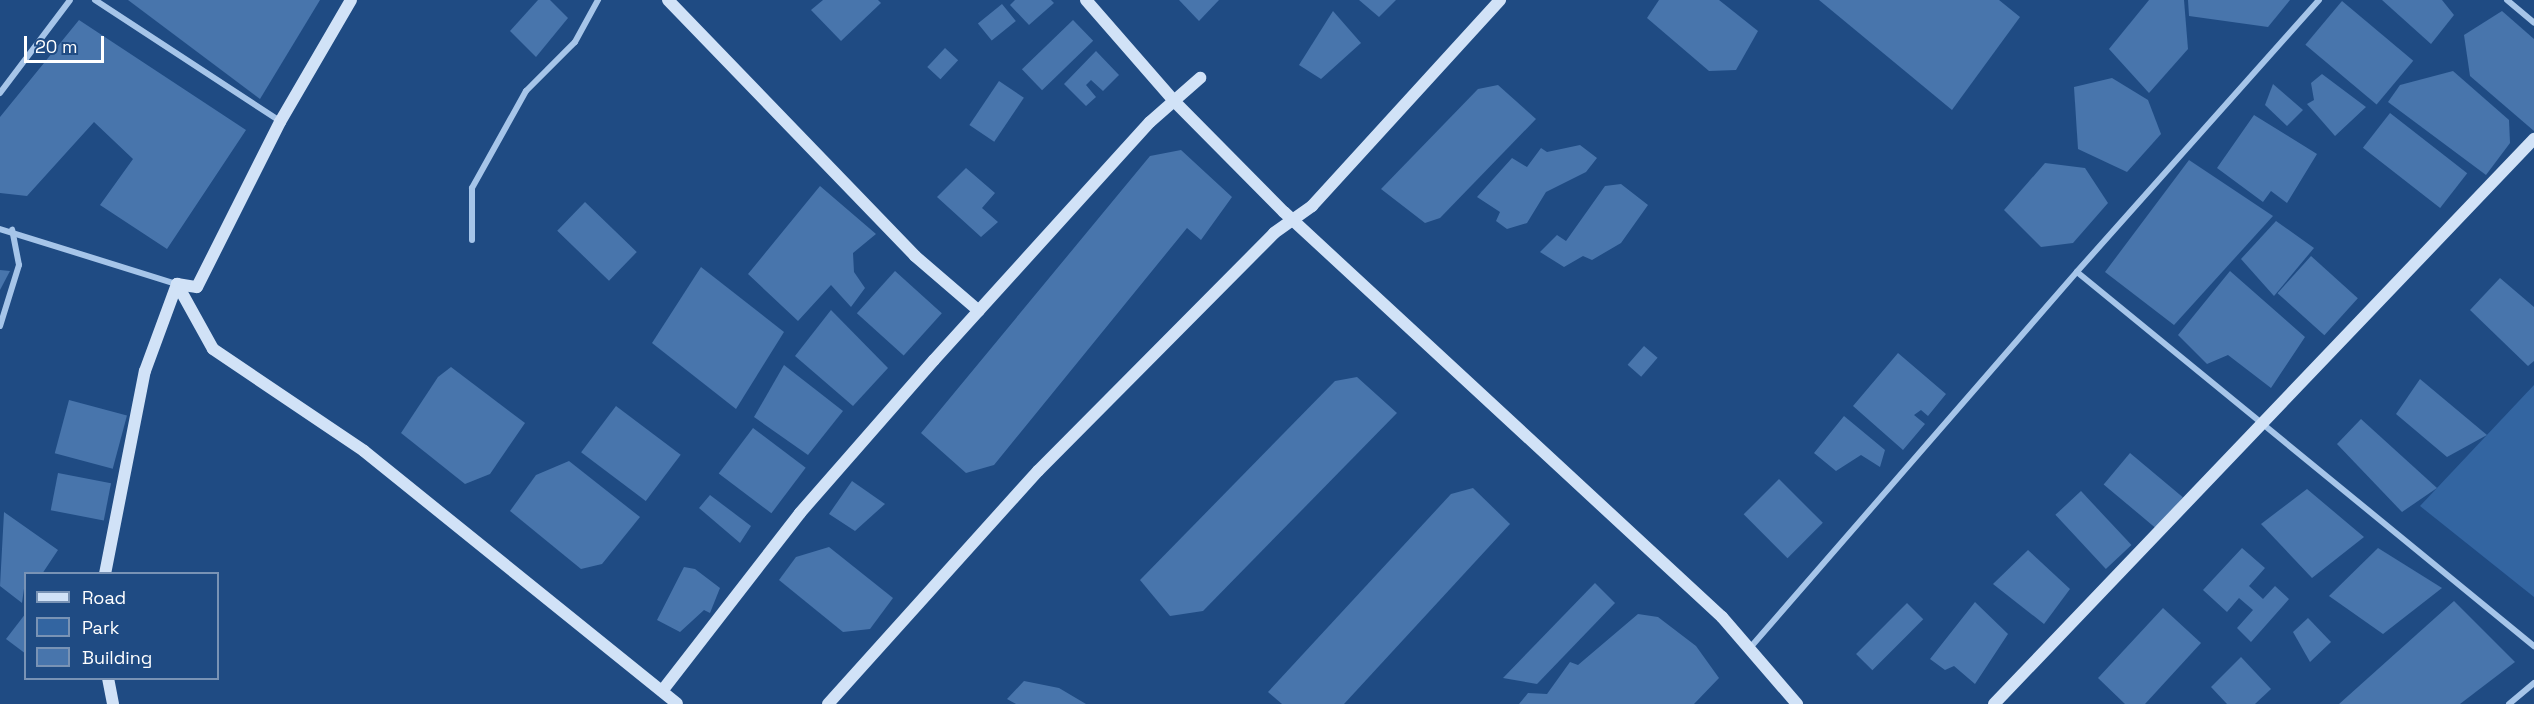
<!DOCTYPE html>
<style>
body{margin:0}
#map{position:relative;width:2534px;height:704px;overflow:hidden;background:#1f4b83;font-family:"Space Grotesk",sans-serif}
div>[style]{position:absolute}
.green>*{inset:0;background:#3365a1}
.building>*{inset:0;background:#4875ac;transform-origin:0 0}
.street>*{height:6px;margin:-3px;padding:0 3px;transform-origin:3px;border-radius:3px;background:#a6c5e9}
.secondary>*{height:12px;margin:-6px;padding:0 6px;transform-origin:6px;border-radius:6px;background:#d1e2f7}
span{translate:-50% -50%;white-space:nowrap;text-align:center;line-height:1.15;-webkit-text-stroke:4.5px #1f4b83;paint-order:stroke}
.legend{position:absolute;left:24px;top:572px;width:195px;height:108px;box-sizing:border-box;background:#1f4b83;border:2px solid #7993b5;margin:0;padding:8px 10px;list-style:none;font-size:18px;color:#fff}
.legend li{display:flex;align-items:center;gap:12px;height:30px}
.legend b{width:30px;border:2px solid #7993b5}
.scale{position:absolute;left:24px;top:36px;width:80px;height:27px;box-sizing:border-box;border:3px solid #fff;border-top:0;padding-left:8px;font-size:18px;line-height:21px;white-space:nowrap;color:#fff;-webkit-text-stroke:4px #1f4b83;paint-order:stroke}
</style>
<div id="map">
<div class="green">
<div style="clip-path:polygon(2534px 385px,2534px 597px,2420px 506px)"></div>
</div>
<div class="building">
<div style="clip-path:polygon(128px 0,320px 0,260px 99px)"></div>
<div style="clip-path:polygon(538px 0,550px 0,568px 18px,536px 57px,510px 31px)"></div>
<div style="clip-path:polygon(823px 0,878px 0,881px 3px,841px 41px,811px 10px)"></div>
<div style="clip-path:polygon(1015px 0,1051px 0,1054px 3px,1029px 25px,1010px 5px)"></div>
<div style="clip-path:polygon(1179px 0,1219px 0,1199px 21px)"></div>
<div style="clip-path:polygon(1359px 0,1396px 0,1379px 17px)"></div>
<div style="clip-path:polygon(1659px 0,1719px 0,1758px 31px,1736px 70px,1709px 71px,1647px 18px)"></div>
<div style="clip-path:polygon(1819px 0,1999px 0,2020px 17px,1952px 110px)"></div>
<div style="clip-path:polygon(2149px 0,2184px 0,2188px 49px,2149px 93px,2109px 49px)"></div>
<div style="clip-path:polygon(2188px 0,2290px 0,2268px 27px,2189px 16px)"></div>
<div style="clip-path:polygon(2382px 0,2442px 0,2454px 15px,2431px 44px)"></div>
<div style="left:2342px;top:1px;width:93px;height:57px;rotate:40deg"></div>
<div style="left:1002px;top:4px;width:22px;height:31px;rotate:51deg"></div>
<div style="clip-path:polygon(1333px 11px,1361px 43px,1321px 79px,1299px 65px)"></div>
<div style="clip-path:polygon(2502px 11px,2534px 39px,2534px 131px,2470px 76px,2464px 35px)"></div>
<div style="clip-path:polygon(79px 20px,246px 130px,167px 249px,100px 205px,133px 159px,94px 122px,27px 196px,0 193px,0 117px)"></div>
<div style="left:1073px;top:20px;width:29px;height:71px;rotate:46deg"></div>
<div style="left:945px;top:48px;width:18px;height:26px;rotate:43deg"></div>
<div style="clip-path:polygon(1096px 51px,1119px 75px,1103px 91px,1091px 80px,1086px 85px,1096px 97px,1086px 106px,1064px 84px)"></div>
<div style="clip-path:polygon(2453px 71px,2509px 120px,2510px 143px,2486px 175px,2388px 102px,2400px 85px)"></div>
<div style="clip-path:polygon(2322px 74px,2366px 107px,2335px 136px,2307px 104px,2314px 100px,2311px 83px)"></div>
<div style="clip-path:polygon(2112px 78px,2148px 100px,2161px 134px,2127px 172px,2078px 149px,2074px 87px)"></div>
<div style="left:999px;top:81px;width:30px;height:53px;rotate:34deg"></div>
<div style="clip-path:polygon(2273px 84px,2303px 110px,2287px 126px,2265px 105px)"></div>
<div style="clip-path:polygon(1498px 85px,1536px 119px,1440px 218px,1425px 223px,1381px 189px,1478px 89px)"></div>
<div style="left:2390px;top:113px;width:98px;height:44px;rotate:38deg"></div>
<div style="clip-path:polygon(2254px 115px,2317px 154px,2287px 203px,2271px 191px,2263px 202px,2217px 168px)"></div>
<div style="clip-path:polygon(1580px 145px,1597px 158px,1586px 172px,1546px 192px,1527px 223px,1507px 229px,1496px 221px,1500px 212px,1477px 197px,1512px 158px,1527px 167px,1541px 148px,1547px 152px)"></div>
<div style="clip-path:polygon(1181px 150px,1232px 197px,1201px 240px,1187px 228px,994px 465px,966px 473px,921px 433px,1150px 156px)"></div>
<div style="clip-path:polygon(2189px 160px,2273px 216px,2174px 325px,2105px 272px)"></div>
<div style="clip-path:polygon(2045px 163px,2085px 168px,2108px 203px,2073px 243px,2041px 247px,2004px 210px)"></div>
<div style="clip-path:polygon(966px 168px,995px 193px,982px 208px,998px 222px,981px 237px,937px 197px)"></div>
<div style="clip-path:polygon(1621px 184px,1648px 205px,1621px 243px,1592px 260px,1583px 256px,1564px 267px,1540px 252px,1557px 235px,1566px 241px,1605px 186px)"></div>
<div style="clip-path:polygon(820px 186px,876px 234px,853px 253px,854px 272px,865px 288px,851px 307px,831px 285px,798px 321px,748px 274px)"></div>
<div style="left:585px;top:202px;width:72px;height:40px;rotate:44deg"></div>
<div style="clip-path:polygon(2276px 221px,2314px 248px,2274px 296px,2241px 259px)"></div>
<div style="left:2311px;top:256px;width:63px;height:50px;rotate:42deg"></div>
<div style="clip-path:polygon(701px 267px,784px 332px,736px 409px,652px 343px)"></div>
<div style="clip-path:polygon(0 270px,10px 271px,0 290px)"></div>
<div style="left:895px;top:271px;width:63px;height:57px;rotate:42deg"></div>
<div style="clip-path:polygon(2230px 271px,2305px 337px,2271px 388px,2228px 355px,2207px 364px,2178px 335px)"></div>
<div style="clip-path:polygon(2500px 278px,2534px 307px,2534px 361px,2528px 366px,2470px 310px)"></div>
<div style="clip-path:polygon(831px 310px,888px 368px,853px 406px,795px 356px)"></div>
<div style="left:1644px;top:346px;width:18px;height:25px;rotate:41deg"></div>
<div style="clip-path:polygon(1898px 353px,1946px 394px,1928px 416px,1921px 410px,1914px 415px,1925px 424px,1903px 450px,1853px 406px)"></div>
<div style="clip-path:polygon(784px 365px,843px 411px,808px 455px,754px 417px)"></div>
<div style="clip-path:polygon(451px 367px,525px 423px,490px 474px,465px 484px,401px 433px,438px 377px)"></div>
<div style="clip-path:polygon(1357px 377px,1397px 413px,1203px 611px,1170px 616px,1140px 580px,1335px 381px)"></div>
<div style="clip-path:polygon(2420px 379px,2487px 435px,2447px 457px,2396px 414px)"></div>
<div style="left:69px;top:400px;width:60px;height:55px;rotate:15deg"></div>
<div style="left:616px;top:406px;width:81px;height:58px;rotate:37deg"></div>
<div style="clip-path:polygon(1844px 416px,1885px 450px,1880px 467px,1861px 455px,1836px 471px,1814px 453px)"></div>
<div style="clip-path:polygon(2361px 419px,2437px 488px,2402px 512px,2337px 444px)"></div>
<div style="left:753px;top:428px;width:66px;height:57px;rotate:37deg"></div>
<div style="left:2130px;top:453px;width:69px;height:41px;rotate:40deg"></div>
<div style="clip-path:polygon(569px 461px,640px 517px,602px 564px,581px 569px,510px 511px,536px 475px)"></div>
<div style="left:58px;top:473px;width:54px;height:38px;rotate:11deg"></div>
<div style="left:1779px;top:479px;width:62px;height:50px;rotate:45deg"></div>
<div style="clip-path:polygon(852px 481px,885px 504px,855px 531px,829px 514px)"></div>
<div style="clip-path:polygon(1473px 488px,1510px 524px,1344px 704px,1282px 704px,1268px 692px,1451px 494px)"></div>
<div style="clip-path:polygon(2307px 489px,2364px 537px,2312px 578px,2261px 524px)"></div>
<div style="left:2081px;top:491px;width:74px;height:35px;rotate:47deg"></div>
<div style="clip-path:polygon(710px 495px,751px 526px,740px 543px,699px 508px)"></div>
<div style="clip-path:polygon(4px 512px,58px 550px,42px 574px,26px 574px,22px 603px,0 586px)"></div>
<div style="clip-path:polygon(829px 547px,893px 598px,870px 629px,843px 632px,779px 580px,796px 557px)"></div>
<div style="clip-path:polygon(2242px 548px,2265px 568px,2249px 586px,2263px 599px,2275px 586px,2289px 599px,2251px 642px,2237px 628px,2253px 610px,2239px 598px,2227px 612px,2203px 590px)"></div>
<div style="clip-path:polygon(2378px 548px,2442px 588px,2383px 634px,2329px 596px)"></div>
<div style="clip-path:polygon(2028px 550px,2070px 589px,2044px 624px,1993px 584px)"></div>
<div style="clip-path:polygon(684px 567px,695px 569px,720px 588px,710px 613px,704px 610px,680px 632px,657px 620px)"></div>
<div style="clip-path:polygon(1595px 583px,1615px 603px,1537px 684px,1503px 678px)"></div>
<div style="clip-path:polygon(2454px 601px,2515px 662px,2460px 704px,2339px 704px)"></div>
<div style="clip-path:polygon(1975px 602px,2008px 634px,1975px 684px,1954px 666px,1945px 670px,1930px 659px)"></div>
<div style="left:1907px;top:603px;width:23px;height:72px;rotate:45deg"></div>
<div style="clip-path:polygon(2163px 608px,2201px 643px,2145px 704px,2125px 704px,2098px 678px)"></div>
<div style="clip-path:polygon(26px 613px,26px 654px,6px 639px)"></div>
<div style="clip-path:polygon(1638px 614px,1658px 617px,1696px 646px,1719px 678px,1694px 704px,1519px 704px,1528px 693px,1547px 694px,1570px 662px,1578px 665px)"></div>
<div style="clip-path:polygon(2308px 618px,2331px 642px,2310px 662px,2293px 632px)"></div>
<div style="clip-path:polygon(2241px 657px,2271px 689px,2255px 704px,2227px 704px,2211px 687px)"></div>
<div style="clip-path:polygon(1024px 681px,1059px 688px,1086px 704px,1016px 704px,1007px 699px)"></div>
</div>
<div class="street">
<div style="left:95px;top:0;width:221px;rotate:33.2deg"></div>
<div style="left:2319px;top:0;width:364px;rotate:131.7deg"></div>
<div style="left:2077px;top:272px;width:591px;rotate:39.3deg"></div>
<div style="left:2507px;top:0;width:35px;rotate:40deg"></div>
<div style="left:0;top:93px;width:116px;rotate:-53deg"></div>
<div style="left:0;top:229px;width:185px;rotate:17.3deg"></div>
<div style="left:472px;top:240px;width:52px;rotate:-90deg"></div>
<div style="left:472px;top:188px;width:111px;rotate:-60.9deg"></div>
<div style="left:526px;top:91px;width:69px;rotate:-45deg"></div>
<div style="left:575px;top:42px;width:48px;rotate:-61.3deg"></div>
<div style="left:0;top:326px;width:64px;rotate:-72.7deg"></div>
<div style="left:19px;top:265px;width:36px;rotate:-101deg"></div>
<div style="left:1749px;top:649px;width:500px;rotate:-49deg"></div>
<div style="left:2509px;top:704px;width:33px;rotate:-40deg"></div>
</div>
<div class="secondary">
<div style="left:668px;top:0;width:356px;rotate:46deg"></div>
<div style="left:915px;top:256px;width:84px;rotate:40.7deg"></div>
<div style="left:1086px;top:0;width:134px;rotate:48.9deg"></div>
<div style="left:1174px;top:101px;width:156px;rotate:45.3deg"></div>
<div style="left:1284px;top:212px;width:597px;rotate:42.76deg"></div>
<div style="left:1722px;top:617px;width:115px;rotate:49.2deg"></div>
<div style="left:177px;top:284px;width:74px;rotate:61deg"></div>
<div style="left:213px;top:349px;width:182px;rotate:34deg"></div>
<div style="left:364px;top:451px;width:402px;rotate:38.9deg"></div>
<div style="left:105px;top:574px;width:207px;rotate:-78.9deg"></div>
<div style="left:145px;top:371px;width:93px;rotate:-69.8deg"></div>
<div style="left:177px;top:284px;width:20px;rotate:9deg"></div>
<div style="left:197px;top:287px;width:185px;rotate:-63.3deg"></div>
<div style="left:280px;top:122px;width:141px;rotate:-59.8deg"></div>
<div style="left:108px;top:678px;width:26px;rotate:79deg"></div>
<div style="left:662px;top:691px;width:225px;rotate:-52.2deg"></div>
<div style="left:800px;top:513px;width:203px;rotate:-48.8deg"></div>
<div style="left:934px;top:360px;width:321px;rotate:-47.8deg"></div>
<div style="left:1150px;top:122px;width:67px;rotate:-41.3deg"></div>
<div style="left:828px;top:704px;width:314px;rotate:-48deg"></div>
<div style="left:1038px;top:471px;width:335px;rotate:-45.2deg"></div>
<div style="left:1274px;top:233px;width:47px;rotate:-35.4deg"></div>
<div style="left:1312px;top:206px;width:279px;rotate:-47.6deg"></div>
<div style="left:1994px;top:704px;width:782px;rotate:-46.3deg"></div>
</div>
<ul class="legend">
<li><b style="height:8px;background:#d1e2f7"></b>Road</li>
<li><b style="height:16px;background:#3365a1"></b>Park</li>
<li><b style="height:16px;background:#4875ac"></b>Building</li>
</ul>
<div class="scale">20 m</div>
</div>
